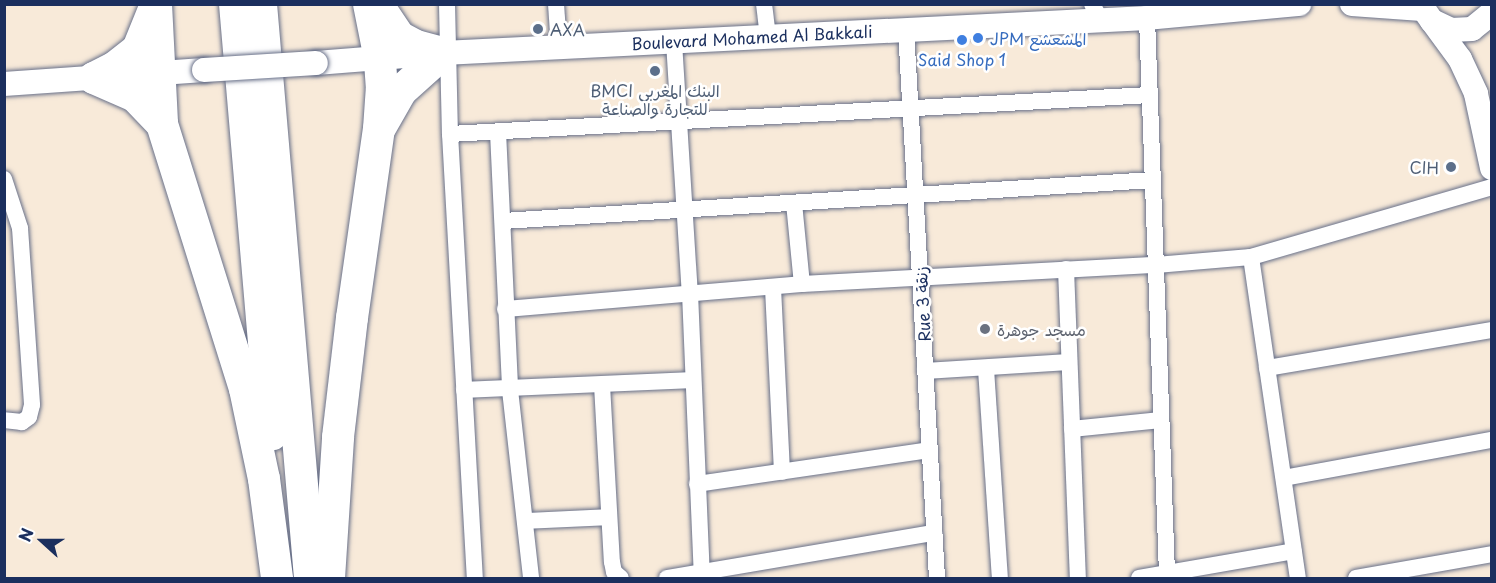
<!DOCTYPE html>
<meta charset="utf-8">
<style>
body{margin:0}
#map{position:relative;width:1496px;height:583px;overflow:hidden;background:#f8ead9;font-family:"Playpen Sans","Playpen Sans Arabic",sans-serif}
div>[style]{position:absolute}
.roads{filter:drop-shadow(0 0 2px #687089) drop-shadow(0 0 2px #687089)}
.street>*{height:16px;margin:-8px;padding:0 8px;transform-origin:8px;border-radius:8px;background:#fff}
.secondary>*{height:24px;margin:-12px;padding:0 12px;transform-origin:12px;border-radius:12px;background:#fff}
.highway>*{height:32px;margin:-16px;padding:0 16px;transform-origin:16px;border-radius:16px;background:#fff}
.bridges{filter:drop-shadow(0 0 2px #687089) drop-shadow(0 0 2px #687089)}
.secondary-bridge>*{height:24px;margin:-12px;padding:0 12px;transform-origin:12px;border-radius:12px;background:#fff}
.dots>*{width:16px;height:16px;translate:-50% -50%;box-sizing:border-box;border:3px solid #fff;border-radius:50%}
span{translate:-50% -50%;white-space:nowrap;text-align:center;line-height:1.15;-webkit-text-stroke:5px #fff;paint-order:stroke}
.service-label{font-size:16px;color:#4e5e75}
.left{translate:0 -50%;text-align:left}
.right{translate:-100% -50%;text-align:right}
.street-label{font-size:16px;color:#1b2f5e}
.shop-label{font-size:16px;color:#366cbe}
.worship-label{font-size:16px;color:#5b616d}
.frame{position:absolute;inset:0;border:6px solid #1b2f5e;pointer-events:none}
.north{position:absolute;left:12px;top:511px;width:60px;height:60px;-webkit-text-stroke:4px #fff;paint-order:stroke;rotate:291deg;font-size:16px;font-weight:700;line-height:24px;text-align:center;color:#1b2f5e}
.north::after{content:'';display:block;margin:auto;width:21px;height:27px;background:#1b2f5e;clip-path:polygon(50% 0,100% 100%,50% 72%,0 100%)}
</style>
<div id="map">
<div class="roads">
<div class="street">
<div style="left:447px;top:4px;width:130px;rotate:88.7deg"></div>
<div style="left:450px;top:134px;width:445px;rotate:86.8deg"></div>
<div style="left:556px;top:4px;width:43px;rotate:86deg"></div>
<div style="left:764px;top:4px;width:32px;rotate:83deg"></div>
<div style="left:1092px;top:4px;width:18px;rotate:61deg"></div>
<div style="left:1147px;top:18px;width:555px;rotate:87.94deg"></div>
<div style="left:906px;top:29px;width:550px;rotate:86.77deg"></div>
<div style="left:674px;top:42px;width:252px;rotate:86.4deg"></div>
<div style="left:690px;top:293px;width:285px;rotate:87.6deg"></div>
<div style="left:498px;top:132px;width:258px;rotate:87.3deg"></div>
<div style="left:510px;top:390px;width:189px;rotate:83.6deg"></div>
<div style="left:450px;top:134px;width:701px;rotate:-3.19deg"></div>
<div style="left:4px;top:179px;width:52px;rotate:71.9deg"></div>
<div style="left:20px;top:228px;width:177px;rotate:86.1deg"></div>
<div style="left:32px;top:405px;width:12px;rotate:104deg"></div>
<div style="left:29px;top:417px;width:9px;rotate:144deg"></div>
<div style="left:22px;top:422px;width:18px;rotate:-174deg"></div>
<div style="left:794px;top:203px;width:81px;rotate:84.4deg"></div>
<div style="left:503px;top:221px;width:651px;rotate:-3.61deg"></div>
<div style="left:1251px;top:257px;width:324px;rotate:81.7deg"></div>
<div style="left:1066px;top:269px;width:309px;rotate:87.8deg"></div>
<div style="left:773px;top:288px;width:184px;rotate:87.2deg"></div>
<div style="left:505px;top:309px;width:298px;rotate:-4.8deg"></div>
<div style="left:802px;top:284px;width:355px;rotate:-3.1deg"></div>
<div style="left:1156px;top:265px;width:95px;rotate:-4.8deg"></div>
<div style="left:1251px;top:257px;width:251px;rotate:-16.2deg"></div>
<div style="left:1267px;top:368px;width:228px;rotate:-9.6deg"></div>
<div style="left:986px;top:369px;width:209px;rotate:86.2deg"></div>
<div style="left:925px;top:371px;width:144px;rotate:-3.6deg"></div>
<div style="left:602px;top:385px;width:177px;rotate:86.8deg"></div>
<div style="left:612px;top:562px;width:10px;rotate:79deg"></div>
<div style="left:614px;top:572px;width:9px;rotate:41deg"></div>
<div style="left:464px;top:390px;width:228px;rotate:-2.5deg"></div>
<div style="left:1072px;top:429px;width:89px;rotate:-5.8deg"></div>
<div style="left:1284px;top:478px;width:211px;rotate:-10.4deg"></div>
<div style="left:697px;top:484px;width:235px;rotate:-8.3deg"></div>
<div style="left:525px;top:521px;width:84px;rotate:-2.7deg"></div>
<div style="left:667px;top:578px;width:271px;rotate:-9.6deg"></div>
<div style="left:1139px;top:578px;width:157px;rotate:-9.9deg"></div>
<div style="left:1356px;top:578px;width:138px;rotate:-10deg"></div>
</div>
<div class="secondary">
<div style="left:1352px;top:4px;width:70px;rotate:4.1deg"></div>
<div style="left:1420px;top:4px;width:21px;rotate:55deg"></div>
<div style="left:1432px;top:21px;width:21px;rotate:25deg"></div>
<div style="left:1451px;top:30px;width:21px;rotate:-3deg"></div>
<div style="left:1472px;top:29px;width:26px;rotate:-39deg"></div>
<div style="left:1432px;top:21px;width:47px;rotate:53.6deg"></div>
<div style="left:1460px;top:59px;width:38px;rotate:65deg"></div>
<div style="left:1476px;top:94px;width:76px;rotate:77.8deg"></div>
<div style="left:316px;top:63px;width:127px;rotate:-4.5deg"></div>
<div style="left:443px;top:53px;width:705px;rotate:-2.85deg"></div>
<div style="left:1147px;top:18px;width:153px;rotate:-5.3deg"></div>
<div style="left:4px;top:84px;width:200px;rotate:-4deg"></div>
</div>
<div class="highway">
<div style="left:156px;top:4px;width:120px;rotate:87.1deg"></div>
<div style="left:162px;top:124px;width:278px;rotate:72.6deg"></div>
<div style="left:245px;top:389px;width:92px;rotate:78.1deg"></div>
<div style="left:264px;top:479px;width:100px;rotate:82.5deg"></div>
<div style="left:235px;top:4px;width:432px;rotate:85.1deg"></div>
<div style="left:261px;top:4px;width:576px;rotate:85.12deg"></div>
<div style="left:377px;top:4px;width:40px;rotate:56deg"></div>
<div style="left:399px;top:37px;width:19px;rotate:28deg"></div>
<div style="left:416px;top:46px;width:28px;rotate:15deg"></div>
<div style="left:94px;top:78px;width:22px;rotate:-27deg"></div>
<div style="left:114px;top:68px;width:31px;rotate:-38deg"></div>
<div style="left:138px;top:49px;width:40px;rotate:-68deg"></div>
<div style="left:94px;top:78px;width:45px;rotate:23.7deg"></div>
<div style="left:135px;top:96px;width:39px;rotate:46deg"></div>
<div style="left:381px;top:126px;width:40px;rotate:-60.3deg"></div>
<div style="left:401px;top:91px;width:57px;rotate:-42.1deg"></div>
<div style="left:329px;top:578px;width:141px;rotate:-86.3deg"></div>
<div style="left:338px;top:437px;width:120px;rotate:-83.3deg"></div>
<div style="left:352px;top:318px;width:191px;rotate:-81.9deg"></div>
<div style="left:379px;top:129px;width:39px;rotate:-86deg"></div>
<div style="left:382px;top:90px;width:31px;rotate:-94deg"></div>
<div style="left:380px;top:59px;width:56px;rotate:-101.3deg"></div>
</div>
</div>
<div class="bridges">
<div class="secondary-bridge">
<div style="left:204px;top:70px;width:112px;rotate:-3.6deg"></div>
</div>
</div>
<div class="dots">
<div style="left:538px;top:29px;background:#5c6f8a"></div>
<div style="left:978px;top:38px;background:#3f7fe0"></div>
<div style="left:962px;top:40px;background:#3f7fe0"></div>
<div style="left:655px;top:71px;background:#5c6f8a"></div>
<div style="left:1451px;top:167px;background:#5c6f8a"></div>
<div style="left:985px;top:329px;background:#6b7280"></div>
</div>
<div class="service-label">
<span class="left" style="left:550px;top:29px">AXA</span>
<span style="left:655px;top:99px">BMCI البنك المغربي<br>للتجارة والصناعة</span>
<span class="right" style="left:1439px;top:167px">CIH</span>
</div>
<div class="street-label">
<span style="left:752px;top:37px;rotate:-3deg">Boulevard Mohamed Al Bakkali</span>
<span style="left:922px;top:304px;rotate:-93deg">Rue 3 زنقة</span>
</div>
<div class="shop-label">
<span class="left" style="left:990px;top:38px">JPM المشعشع</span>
<span style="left:962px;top:59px">Said Shop 1</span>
</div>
<div class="worship-label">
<span class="left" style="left:997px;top:329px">مسجد جوهرة</span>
</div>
<div class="frame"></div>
<div class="north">N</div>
</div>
